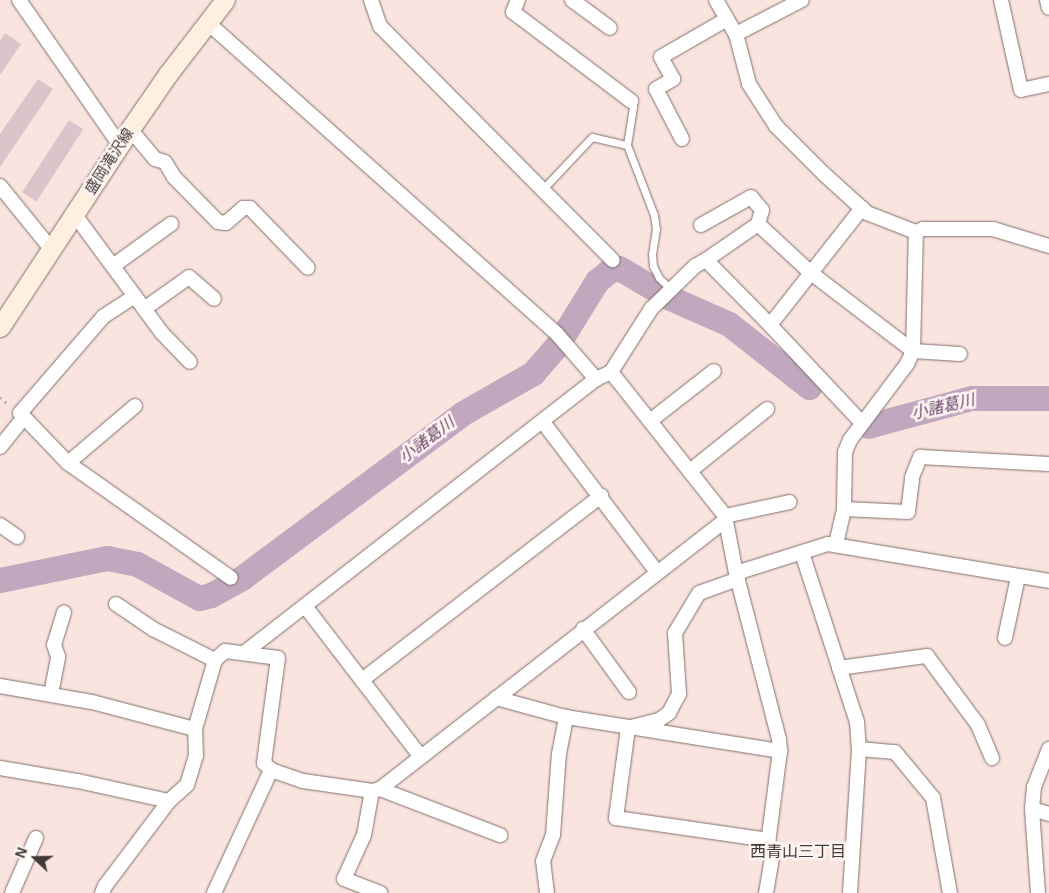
<!DOCTYPE html>
<meta charset="utf-8">
<style>
body{margin:0}
#map{position:relative;width:1049px;height:893px;overflow:hidden;background:#f9e4df;font-family:Arial,"Noto Sans JP",sans-serif}
div>[style]{position:absolute}
.river>*{height:25px;margin:-12.5px;padding:0 12.5px;transform-origin:12.5px;border-radius:12.5px;background:#c1a8bf}
.building>*{inset:0;background:#dac6ca;transform-origin:0 0}
.path>*{height:2.5px;margin-top:-1.25px;transform-origin:0;background:repeating-linear-gradient(90deg,#c1b0ac 0 2.5px,transparent 0 6.5px)}
.roads{filter:drop-shadow(0 0 1px #82706b) drop-shadow(0 0 1px #82706b)}
.service>*{height:7px;margin:-3.5px;padding:0 3.5px;transform-origin:3.5px;border-radius:3.5px;background:#fff}
.minor>*{height:14px;margin:-7px;padding:0 7px;transform-origin:7px;border-radius:7px;background:#fff}
.secondary>*{height:19px;margin:-9.5px;padding:0 9.5px;transform-origin:9.5px;border-radius:9.5px;background:#fef0e1}
span{translate:-50% -50%;white-space:nowrap;text-align:center;line-height:1.15;-webkit-text-stroke:5px #fdf4f2;paint-order:stroke}
.street-label{font-size:15px;color:#423a38}
.water-label{font-size:16px;color:#6a4568;font-style:italic}
.neighbourhood-label{font-size:16px;color:#423a38}
.north{position:absolute;left:10px;top:833px;width:50px;height:50px;-webkit-text-stroke:4px #fdf4f2;paint-order:stroke;rotate:291deg;font-size:14px;font-weight:700;line-height:20px;text-align:center;color:#423a38}
.north::after{content:'';display:block;margin:auto;width:18px;height:22px;background:#423a38;clip-path:polygon(50% 0,100% 100%,50% 72%,0 100%)}
</style>
<div id="map">
<div class="river">
<div style="left:868px;top:426px;width:107px;rotate:-15.2deg"></div>
<div style="left:971px;top:398px;width:78px"></div>
<div style="left:0;top:580px;width:109px;rotate:-11.6deg"></div>
<div style="left:107px;top:558px;width:31px;rotate:11deg"></div>
<div style="left:137px;top:564px;width:71px;rotate:28.7deg"></div>
<div style="left:199px;top:598px;width:12px;rotate:-14deg"></div>
<div style="left:211px;top:595px;width:37px;rotate:-29deg"></div>
<div style="left:243px;top:577px;width:274px;rotate:-36.7deg"></div>
<div style="left:463px;top:413px;width:81px;rotate:-29.7deg"></div>
<div style="left:533px;top:373px;width:35px;rotate:-49deg"></div>
<div style="left:556px;top:347px;width:78px;rotate:-58.2deg"></div>
<div style="left:597px;top:281px;width:16px;rotate:-40deg"></div>
<div style="left:609px;top:271px;width:10px;rotate:-17deg"></div>
<div style="left:619px;top:268px;width:57px;rotate:30.6deg"></div>
<div style="left:668px;top:297px;width:67px;rotate:23.9deg"></div>
<div style="left:729px;top:324px;width:102px;rotate:38.2deg"></div>
</div>
<div class="building">
<div style="clip-path:polygon(5px 33px,21px 44px,0 75px,0 41px)"></div>
<div style="clip-path:polygon(38px 79px,53px 89px,0 167px,0 134px)"></div>
<div style="left:69px;top:120px;width:17px;height:86px;rotate:33deg"></div>
</div>
<div class="path">
<div style="left:0;top:397px;width:13px;rotate:42deg"></div>
</div>
<div class="roads">
<div class="service">
<div style="left:627px;top:145px;width:39px;rotate:-81deg"></div>
<div style="left:633px;top:106px;width:5px;rotate:-112deg"></div>
<div style="left:542px;top:190px;width:73px;rotate:-46.7deg"></div>
<div style="left:592px;top:137px;width:36px;rotate:13deg"></div>
<div style="left:627px;top:145px;width:75px;rotate:68.9deg"></div>
<div style="left:654px;top:215px;width:14px;rotate:82deg"></div>
<div style="left:656px;top:229px;width:25px;rotate:99deg"></div>
<div style="left:652px;top:254px;width:12px;rotate:85deg"></div>
<div style="left:653px;top:266px;width:13px;rotate:63deg"></div>
<div style="left:659px;top:278px;width:15px;rotate:42deg"></div>
</div>
<div class="minor">
<div style="left:19px;top:0;width:175px;rotate:55.2deg"></div>
<div style="left:371px;top:0;width:28px;rotate:71deg"></div>
<div style="left:380px;top:26px;width:330px;rotate:45.2deg"></div>
<div style="left:518px;top:0;width:13px;rotate:113deg"></div>
<div style="left:513px;top:12px;width:148px;rotate:37deg"></div>
<div style="left:572px;top:0;width:47px;rotate:36.4deg"></div>
<div style="left:716px;top:0;width:39px;rotate:60deg"></div>
<div style="left:736px;top:34px;width:52px;rotate:75.4deg"></div>
<div style="left:749px;top:84px;width:50px;rotate:57.3deg"></div>
<div style="left:776px;top:126px;width:68px;rotate:45deg"></div>
<div style="left:824px;top:174px;width:58px;rotate:42.2deg"></div>
<div style="left:867px;top:213px;width:53px;rotate:21.2deg"></div>
<div style="left:916px;top:232px;width:8px;rotate:-23deg"></div>
<div style="left:923px;top:229px;width:70px"></div>
<div style="left:993px;top:229px;width:59px;rotate:16.9deg"></div>
<div style="left:1001px;top:0;width:92px;rotate:77.5deg"></div>
<div style="left:1021px;top:90px;width:29px;rotate:-12deg"></div>
<div style="left:1047px;top:0;width:8px;rotate:76deg"></div>
<div style="left:207px;top:22px;width:469px;rotate:41.7deg"></div>
<div style="left:557px;top:334px;width:60px;rotate:49.1deg"></div>
<div style="left:736px;top:34px;width:74px;rotate:-27.3deg"></div>
<div style="left:130px;top:129px;width:39px;rotate:50deg"></div>
<div style="left:155px;top:159px;width:10px;rotate:17deg"></div>
<div style="left:165px;top:162px;width:17px;rotate:59deg"></div>
<div style="left:174px;top:177px;width:63px;rotate:45.6deg"></div>
<div style="left:218px;top:222px;width:8px;rotate:7deg"></div>
<div style="left:226px;top:223px;width:23px;rotate:-41deg"></div>
<div style="left:243px;top:208px;width:7px"></div>
<div style="left:250px;top:208px;width:83px;rotate:46deg"></div>
<div style="left:682px;top:139px;width:56px;rotate:-117.5deg"></div>
<div style="left:656px;top:89px;width:20px;rotate:-30deg"></div>
<div style="left:673px;top:79px;width:25px;rotate:-119deg"></div>
<div style="left:661px;top:57px;width:76px;rotate:-29.9deg"></div>
<div style="left:0;top:186px;width:82px;rotate:50.9deg"></div>
<div style="left:75px;top:215px;width:147px;rotate:53.6deg"></div>
<div style="left:162px;top:333px;width:40px;rotate:46deg"></div>
<div style="left:701px;top:225px;width:57px;rotate:-29.2deg"></div>
<div style="left:751px;top:197px;width:17px;rotate:50deg"></div>
<div style="left:762px;top:210px;width:15px;rotate:106deg"></div>
<div style="left:758px;top:224px;width:72px;rotate:42.8deg"></div>
<div style="left:811px;top:273px;width:128px;rotate:37.4deg"></div>
<div style="left:913px;top:351px;width:47px;rotate:3.7deg"></div>
<div style="left:706px;top:260px;width:63px;rotate:-34.7deg"></div>
<div style="left:113px;top:266px;width:72px;rotate:-35.9deg"></div>
<div style="left:135px;top:296px;width:38px;rotate:147deg"></div>
<div style="left:103px;top:317px;width:127px;rotate:130.8deg"></div>
<div style="left:20px;top:413px;width:69px;rotate:46.2deg"></div>
<div style="left:68px;top:463px;width:199px;rotate:35.2deg"></div>
<div style="left:144px;top:309px;width:55px;rotate:-35.4deg"></div>
<div style="left:189px;top:277px;width:33px;rotate:41deg"></div>
<div style="left:770px;top:325px;width:134px;rotate:46.8deg"></div>
<div style="left:611px;top:372px;width:75px;rotate:-57.6deg"></div>
<div style="left:651px;top:309px;width:62px;rotate:-44.3deg"></div>
<div style="left:695px;top:266px;width:13px;rotate:-29deg"></div>
<div style="left:706px;top:260px;width:91px;rotate:45.4deg"></div>
<div style="left:770px;top:325px;width:149px;rotate:-51.8deg"></div>
<div style="left:650px;top:421px;width:81px;rotate:-38deg"></div>
<div style="left:543px;top:422px;width:188px;rotate:52.8deg"></div>
<div style="left:0;top:447px;width:38px;rotate:-51deg"></div>
<div style="left:68px;top:463px;width:88px;rotate:-40.4deg"></div>
<div style="left:690px;top:471px;width:99px;rotate:-38.8deg"></div>
<div style="left:844px;top:509px;width:64px;rotate:2.7deg"></div>
<div style="left:908px;top:512px;width:35px;rotate:-83deg"></div>
<div style="left:912px;top:477px;width:22px;rotate:-68deg"></div>
<div style="left:920px;top:457px;width:129px;rotate:3.1deg"></div>
<div style="left:725px;top:516px;width:66px;rotate:-12.2deg"></div>
<div style="left:0;top:525px;width:21px;rotate:35deg"></div>
<div style="left:836px;top:544px;width:36px;rotate:-77deg"></div>
<div style="left:844px;top:509px;width:57px;rotate:-89deg"></div>
<div style="left:845px;top:452px;width:13px;rotate:-67deg"></div>
<div style="left:850px;top:440px;width:95px;rotate:-53.1deg"></div>
<div style="left:907px;top:364px;width:14px;rotate:-65deg"></div>
<div style="left:913px;top:351px;width:119px;rotate:-88.6deg"></div>
<div style="left:802px;top:553px;width:178px;rotate:72deg"></div>
<div style="left:857px;top:722px;width:27px;rotate:86deg"></div>
<div style="left:859px;top:749px;width:36px;rotate:5deg"></div>
<div style="left:895px;top:752px;width:60px;rotate:50.4deg"></div>
<div style="left:933px;top:798px;width:97px;rotate:79.9deg"></div>
<div style="left:736px;top:573px;width:171px;rotate:75.5deg"></div>
<div style="left:779px;top:739px;width:12px;rotate:85deg"></div>
<div style="left:780px;top:751px;width:94px;rotate:97.4deg"></div>
<div style="left:768px;top:844px;width:9px;rotate:58deg"></div>
<div style="left:773px;top:852px;width:42px;rotate:99.7deg"></div>
<div style="left:738px;top:579px;width:41px;rotate:160.3deg"></div>
<div style="left:699px;top:593px;width:47px;rotate:121deg"></div>
<div style="left:675px;top:633px;width:61px;rotate:86.2deg"></div>
<div style="left:679px;top:694px;width:21px;rotate:118deg"></div>
<div style="left:669px;top:713px;width:12px;rotate:145deg"></div>
<div style="left:659px;top:720px;width:32px;rotate:166deg"></div>
<div style="left:628px;top:728px;width:91px;rotate:97.6deg"></div>
<div style="left:616px;top:818px;width:154px;rotate:8.2deg"></div>
<div style="left:116px;top:604px;width:45px;rotate:34deg"></div>
<div style="left:153px;top:629px;width:69px;rotate:26.6deg"></div>
<div style="left:305px;top:606px;width:189px;rotate:52.5deg"></div>
<div style="left:583px;top:629px;width:78px;rotate:53.9deg"></div>
<div style="left:1005px;top:638px;width:62px;rotate:-78deg"></div>
<div style="left:244px;top:653px;width:446px;rotate:-37.9deg"></div>
<div style="left:596px;top:379px;width:17px;rotate:-25deg"></div>
<div style="left:611px;top:372px;width:184px;rotate:51.6deg"></div>
<div style="left:725px;top:516px;width:58px;rotate:79.1deg"></div>
<div style="left:736px;top:573px;width:96px;rotate:-17.5deg"></div>
<div style="left:828px;top:544px;width:224px;rotate:9.5deg"></div>
<div style="left:839px;top:668px;width:89px;rotate:-7.8deg"></div>
<div style="left:927px;top:656px;width:86px;rotate:53.5deg"></div>
<div style="left:978px;top:725px;width:36px;rotate:67deg"></div>
<div style="left:362px;top:680px;width:302px;rotate:-37.6deg"></div>
<div style="left:0;top:686px;width:93px;rotate:9.9deg"></div>
<div style="left:92px;top:702px;width:106px;rotate:14.7deg"></div>
<div style="left:51px;top:694px;width:38px;rotate:-79deg"></div>
<div style="left:58px;top:657px;width:13px;rotate:-108deg"></div>
<div style="left:54px;top:645px;width:34px;rotate:-73deg"></div>
<div style="left:496px;top:698px;width:73px;rotate:15.2deg"></div>
<div style="left:566px;top:717px;width:217px;rotate:9deg"></div>
<div style="left:0;top:768px;width:79px;rotate:9.5deg"></div>
<div style="left:78px;top:781px;width:93px;rotate:12.4deg"></div>
<div style="left:380px;top:789px;width:129px;rotate:21deg"></div>
<div style="left:372px;top:791px;width:45px;rotate:100.3deg"></div>
<div style="left:364px;top:835px;width:48px;rotate:114.4deg"></div>
<div style="left:344px;top:879px;width:39px;rotate:21deg"></div>
<div style="left:1032px;top:809px;width:18px;rotate:16deg"></div>
<div style="left:12px;top:893px;width:60px;rotate:-66.4deg"></div>
<div style="left:102px;top:893px;width:8px;rotate:-67deg"></div>
<div style="left:105px;top:886px;width:106px;rotate:-53deg"></div>
<div style="left:169px;top:801px;width:24px;rotate:-42deg"></div>
<div style="left:187px;top:785px;width:30px;rotate:-73deg"></div>
<div style="left:196px;top:756px;width:27px;rotate:-92deg"></div>
<div style="left:195px;top:729px;width:72px;rotate:-73.8deg"></div>
<div style="left:215px;top:660px;width:13px;rotate:-42deg"></div>
<div style="left:225px;top:651px;width:53px;rotate:7.5deg"></div>
<div style="left:278px;top:658px;width:106px;rotate:97.6deg"></div>
<div style="left:264px;top:763px;width:10px;rotate:45deg"></div>
<div style="left:271px;top:770px;width:34px;rotate:19deg"></div>
<div style="left:303px;top:781px;width:70px;rotate:8.2deg"></div>
<div style="left:372px;top:791px;width:8px;rotate:-14deg"></div>
<div style="left:380px;top:789px;width:436px;rotate:-37.9deg"></div>
<div style="left:214px;top:893px;width:136px;rotate:-65.1deg"></div>
<div style="left:547px;top:893px;width:32px;rotate:-97deg"></div>
<div style="left:543px;top:861px;width:28px;rotate:-69deg"></div>
<div style="left:553px;top:835px;width:81px;rotate:-85.8deg"></div>
<div style="left:559px;top:754px;width:38px;rotate:-79deg"></div>
<div style="left:850px;top:893px;width:144px;rotate:-86.4deg"></div>
<div style="left:1038px;top:893px;width:84px;rotate:-94.1deg"></div>
<div style="left:1032px;top:809px;width:22px;rotate:-85deg"></div>
<div style="left:1034px;top:787px;width:41px;rotate:-68.5deg"></div>
</div>
<div class="secondary">
<div style="left:0;top:327px;width:237px;rotate:-56.7deg"></div>
<div style="left:130px;top:129px;width:67px;rotate:-55.4deg"></div>
<div style="left:168px;top:74px;width:93px;rotate:-52.4deg"></div>
</div>
</div>
<div class="street-label">
<span style="left:109px;top:161px;rotate:-57deg">盛岡滝沢線</span>
</div>
<div class="water-label">
<span style="left:943px;top:407px;rotate:-13deg">小諸葛川</span>
<span style="left:427px;top:440px;rotate:-37deg">小諸葛川</span>
</div>
<div class="neighbourhood-label">
<span style="left:798px;top:852px">西青山三丁目</span>
</div>
<div class="north">N</div>
</div>
